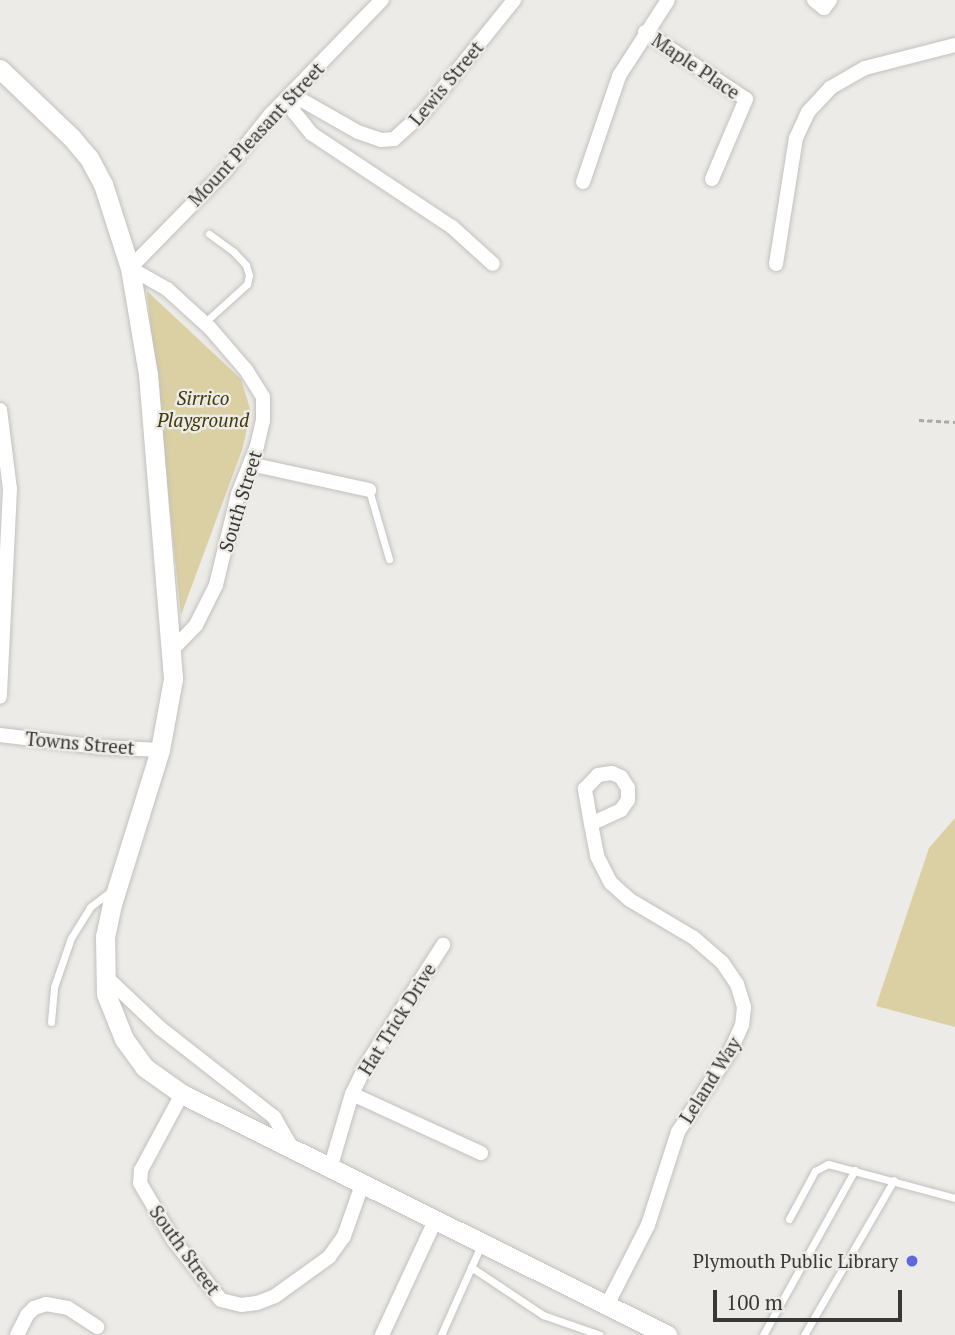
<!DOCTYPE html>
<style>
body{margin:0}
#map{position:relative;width:955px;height:1335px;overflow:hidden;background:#ecebe7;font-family:"PT Serif",serif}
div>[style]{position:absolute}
.green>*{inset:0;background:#dad0a4}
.path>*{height:2.5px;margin-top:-1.25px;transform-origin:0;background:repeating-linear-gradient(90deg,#a8a8a4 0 5px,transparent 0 8.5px)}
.roads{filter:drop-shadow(0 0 2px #c2c1bd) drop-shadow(0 0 2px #c2c1bd)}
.lane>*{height:7px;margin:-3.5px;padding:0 3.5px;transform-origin:3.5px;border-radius:3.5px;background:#fff}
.street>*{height:14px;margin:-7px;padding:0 7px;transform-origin:7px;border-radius:7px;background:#fff}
.secondary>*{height:19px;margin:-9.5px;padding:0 9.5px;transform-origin:9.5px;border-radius:9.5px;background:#fff}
.dots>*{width:19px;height:19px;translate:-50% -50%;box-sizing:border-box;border:4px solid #ecebe7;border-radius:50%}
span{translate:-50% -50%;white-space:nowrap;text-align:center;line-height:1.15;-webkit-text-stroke:5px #ecebe7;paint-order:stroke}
.street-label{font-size:19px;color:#383836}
.park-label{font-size:19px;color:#423807;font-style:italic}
.poi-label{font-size:19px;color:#383836}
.right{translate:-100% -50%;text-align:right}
.scale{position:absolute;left:713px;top:1290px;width:189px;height:32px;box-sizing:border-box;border:4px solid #383836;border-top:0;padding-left:9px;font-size:21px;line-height:24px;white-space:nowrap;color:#383836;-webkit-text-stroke:5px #ecebe7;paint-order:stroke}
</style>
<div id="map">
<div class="green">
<div style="clip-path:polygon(147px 291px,241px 379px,251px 412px,242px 450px,181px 615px)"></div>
<div style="clip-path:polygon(955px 818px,955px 1027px,876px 1006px,929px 848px)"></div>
</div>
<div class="path">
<div style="left:919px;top:420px;width:36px;rotate:3deg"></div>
</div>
<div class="roads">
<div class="lane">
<div style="left:204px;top:323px;width:58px;rotate:-42.2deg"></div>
<div style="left:247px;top:284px;width:9px;rotate:-77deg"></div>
<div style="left:249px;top:275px;width:10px;rotate:-107deg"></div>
<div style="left:246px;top:265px;width:18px;rotate:-133deg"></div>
<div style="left:234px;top:252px;width:31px;rotate:-144deg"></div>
<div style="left:369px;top:490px;width:72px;rotate:73.8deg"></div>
<div style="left:51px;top:1022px;width:35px;rotate:-85deg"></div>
<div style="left:54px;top:987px;width:52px;rotate:-70.9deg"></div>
<div style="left:71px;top:938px;width:36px;rotate:-58deg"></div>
<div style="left:90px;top:907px;width:26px;rotate:-37deg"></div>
<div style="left:789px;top:1219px;width:55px;rotate:-61.6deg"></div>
<div style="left:815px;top:1171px;width:15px;rotate:-28deg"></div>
<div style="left:828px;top:1164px;width:131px;rotate:15deg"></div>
<div style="left:471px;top:1267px;width:87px;rotate:33.7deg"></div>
<div style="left:543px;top:1315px;width:60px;rotate:19.3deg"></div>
<div style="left:441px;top:1335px;width:98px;rotate:-66deg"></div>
<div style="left:763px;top:1335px;width:189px;rotate:-60.9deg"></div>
<div style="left:804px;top:1335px;width:179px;rotate:-59.9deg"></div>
</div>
<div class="street">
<div style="left:814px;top:0;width:13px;rotate:39deg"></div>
<div style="left:824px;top:8px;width:10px;rotate:-53deg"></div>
<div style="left:645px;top:32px;width:121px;rotate:33.6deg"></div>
<div style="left:746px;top:99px;width:87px;rotate:113deg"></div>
<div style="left:291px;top:94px;width:77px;rotate:29.6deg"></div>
<div style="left:358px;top:132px;width:24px;rotate:19deg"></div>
<div style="left:381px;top:140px;width:13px;rotate:-4deg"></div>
<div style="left:394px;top:139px;width:40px;rotate:-42deg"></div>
<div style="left:424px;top:112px;width:144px;rotate:-51.2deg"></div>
<div style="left:291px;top:94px;width:18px;rotate:81deg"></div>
<div style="left:294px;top:112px;width:28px;rotate:51deg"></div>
<div style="left:312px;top:134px;width:168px;rotate:33.6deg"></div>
<div style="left:452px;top:227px;width:55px;rotate:42.1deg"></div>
<div style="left:583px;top:182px;width:112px;rotate:-71.2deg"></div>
<div style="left:619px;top:76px;width:90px;rotate:-57.2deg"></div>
<div style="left:776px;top:264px;width:128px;rotate:-81deg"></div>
<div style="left:796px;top:138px;width:29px;rotate:-65deg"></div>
<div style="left:808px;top:112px;width:33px;rotate:-47deg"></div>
<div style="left:830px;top:88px;width:40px;rotate:-29.7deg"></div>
<div style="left:865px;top:68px;width:93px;rotate:-14.3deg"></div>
<div style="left:0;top:410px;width:80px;rotate:82.8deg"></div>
<div style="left:10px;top:489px;width:208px;rotate:92.8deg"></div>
<div style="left:250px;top:464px;width:122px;rotate:12.3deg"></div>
<div style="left:171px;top:651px;width:36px;rotate:-46deg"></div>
<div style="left:196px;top:625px;width:45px;rotate:-63.4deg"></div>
<div style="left:216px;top:585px;width:94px;rotate:-76.4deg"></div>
<div style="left:238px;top:494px;width:52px;rotate:-68.4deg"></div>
<div style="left:257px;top:446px;width:26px;rotate:-77deg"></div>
<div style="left:263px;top:421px;width:24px;rotate:-90deg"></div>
<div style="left:263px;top:397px;width:32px;rotate:-122deg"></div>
<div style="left:246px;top:370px;width:55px;rotate:-130.6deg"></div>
<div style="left:210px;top:328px;width:58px;rotate:-137.8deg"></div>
<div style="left:167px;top:289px;width:43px;rotate:-150.4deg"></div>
<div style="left:130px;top:268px;width:137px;rotate:-45.6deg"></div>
<div style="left:226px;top:170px;width:72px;rotate:-51.2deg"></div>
<div style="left:271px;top:114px;width:159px;rotate:-45.8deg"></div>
<div style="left:0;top:735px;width:100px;rotate:6.9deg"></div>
<div style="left:99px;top:747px;width:61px;rotate:2.8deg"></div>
<div style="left:591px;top:824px;width:36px;rotate:-100deg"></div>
<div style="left:585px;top:789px;width:19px;rotate:-47deg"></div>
<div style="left:598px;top:775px;width:14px;rotate:-8deg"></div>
<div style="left:612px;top:773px;width:10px;rotate:24deg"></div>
<div style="left:621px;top:777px;width:13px;rotate:58deg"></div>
<div style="left:628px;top:788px;width:12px;rotate:90deg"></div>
<div style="left:628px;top:800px;width:12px;rotate:125deg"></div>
<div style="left:621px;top:810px;width:33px;rotate:155deg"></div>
<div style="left:591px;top:824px;width:33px;rotate:79deg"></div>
<div style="left:597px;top:856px;width:30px;rotate:63deg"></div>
<div style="left:611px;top:883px;width:25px;rotate:42deg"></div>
<div style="left:630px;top:900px;width:74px;rotate:30.7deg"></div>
<div style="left:694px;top:938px;width:37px;rotate:41deg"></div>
<div style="left:722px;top:962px;width:27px;rotate:56deg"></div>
<div style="left:737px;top:984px;width:24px;rotate:73deg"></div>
<div style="left:744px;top:1007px;width:18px;rotate:96deg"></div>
<div style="left:742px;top:1025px;width:27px;rotate:114deg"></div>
<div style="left:731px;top:1050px;width:98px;rotate:122.9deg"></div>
<div style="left:678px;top:1132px;width:98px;rotate:107.9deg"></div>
<div style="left:648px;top:1225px;width:90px;rotate:117.1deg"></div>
<div style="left:104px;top:975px;width:77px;rotate:43.4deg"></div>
<div style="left:160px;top:1028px;width:145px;rotate:38deg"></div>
<div style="left:274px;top:1117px;width:36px;rotate:60deg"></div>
<div style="left:182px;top:1094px;width:86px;rotate:118.3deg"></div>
<div style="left:141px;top:1170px;width:13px;rotate:94deg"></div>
<div style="left:140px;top:1183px;width:67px;rotate:59.6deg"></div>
<div style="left:174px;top:1241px;width:75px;rotate:51.5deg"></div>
<div style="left:221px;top:1300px;width:21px;rotate:14deg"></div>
<div style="left:241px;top:1305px;width:16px;rotate:-7deg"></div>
<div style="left:257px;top:1303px;width:19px;rotate:-21deg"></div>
<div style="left:275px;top:1296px;width:67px;rotate:-35.8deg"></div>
<div style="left:329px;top:1257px;width:26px;rotate:-54deg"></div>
<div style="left:344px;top:1236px;width:54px;rotate:-70.6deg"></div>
<div style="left:352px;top:1094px;width:142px;rotate:24.6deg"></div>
<div style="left:330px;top:1169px;width:78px;rotate:-73.7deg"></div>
<div style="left:352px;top:1094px;width:32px;rotate:-64deg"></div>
<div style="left:366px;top:1065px;width:143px;rotate:-57.3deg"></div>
<div style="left:17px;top:1335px;width:22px;rotate:-63deg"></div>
<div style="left:27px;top:1315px;width:10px;rotate:-45deg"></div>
<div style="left:34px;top:1308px;width:13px;rotate:-18deg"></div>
<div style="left:46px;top:1304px;width:22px;rotate:10deg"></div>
<div style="left:68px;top:1308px;width:35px;rotate:33deg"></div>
<div style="left:382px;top:1335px;width:126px;rotate:-65.1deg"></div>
</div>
<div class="secondary">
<div style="left:0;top:69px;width:100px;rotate:43.8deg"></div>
<div style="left:72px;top:138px;width:26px;rotate:50deg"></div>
<div style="left:89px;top:158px;width:30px;rotate:62deg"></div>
<div style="left:103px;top:184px;width:88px;rotate:72.2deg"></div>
<div style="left:130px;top:268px;width:108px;rotate:80.4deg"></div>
<div style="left:148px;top:374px;width:306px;rotate:85.3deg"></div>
<div style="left:173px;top:679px;width:72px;rotate:100.4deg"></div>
<div style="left:160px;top:750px;width:161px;rotate:107.3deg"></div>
<div style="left:112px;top:904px;width:33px;rotate:102deg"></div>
<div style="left:105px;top:936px;width:58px;rotate:89deg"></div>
<div style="left:106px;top:994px;width:48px;rotate:68.2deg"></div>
<div style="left:124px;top:1039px;width:34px;rotate:54deg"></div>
<div style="left:144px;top:1067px;width:47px;rotate:35.4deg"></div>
<div style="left:182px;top:1094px;width:542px;rotate:26.42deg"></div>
</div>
</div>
<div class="dots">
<div style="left:912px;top:1261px;background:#6066de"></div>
</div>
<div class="street-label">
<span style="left:696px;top:66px;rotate:34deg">Maple Place</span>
<span style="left:446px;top:83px;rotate:-50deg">Lewis Street</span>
<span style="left:256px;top:134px;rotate:-47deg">Mount Pleasant Street</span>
<span style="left:240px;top:501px;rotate:-73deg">South Street</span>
<span style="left:80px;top:743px;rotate:5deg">Towns Street</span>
<span style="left:397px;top:1019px;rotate:-58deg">Hat Trick Drive</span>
<span style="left:710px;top:1080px;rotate:-58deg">Leland Way</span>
<span style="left:185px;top:1250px;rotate:54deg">South Street</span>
</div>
<div class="park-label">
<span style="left:203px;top:409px">Sirrico<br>Playground</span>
</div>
<div class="poi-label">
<span class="right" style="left:898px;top:1261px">Plymouth Public Library</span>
</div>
<div class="scale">100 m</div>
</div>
